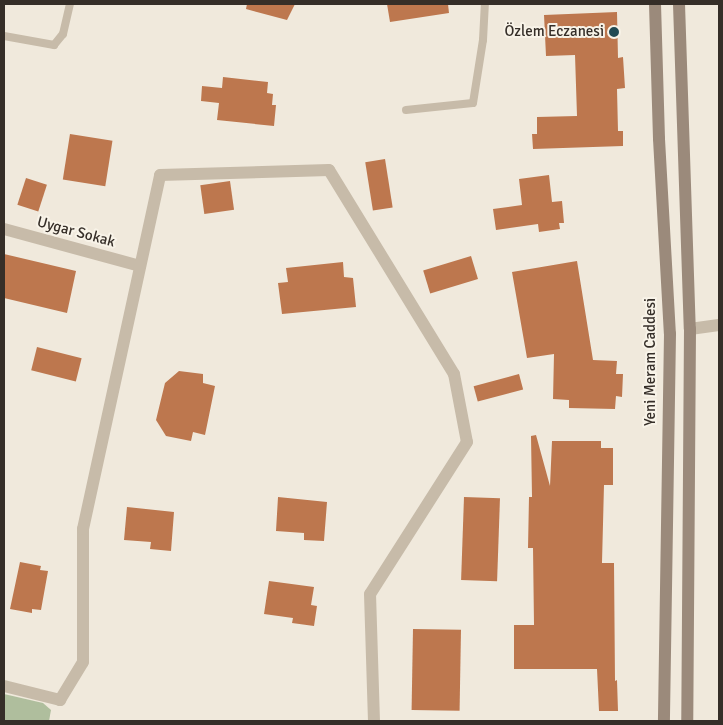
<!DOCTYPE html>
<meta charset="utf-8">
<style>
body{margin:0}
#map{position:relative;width:723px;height:725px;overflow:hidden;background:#f0e9dc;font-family:Signika,sans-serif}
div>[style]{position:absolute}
.green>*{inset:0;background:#afbe9d}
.building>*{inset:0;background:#bd774e;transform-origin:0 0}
.service>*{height:8px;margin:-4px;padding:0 4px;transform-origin:4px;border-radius:4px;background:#c7bba9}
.minor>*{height:12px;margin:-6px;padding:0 6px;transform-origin:6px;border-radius:6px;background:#c7bba9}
.secondary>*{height:12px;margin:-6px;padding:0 6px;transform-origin:6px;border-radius:6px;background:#9b8a7b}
.dots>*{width:14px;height:14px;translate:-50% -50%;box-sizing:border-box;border:2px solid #f8f3e8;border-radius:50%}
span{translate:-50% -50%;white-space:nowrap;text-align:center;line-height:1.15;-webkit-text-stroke:4px #f8f3e8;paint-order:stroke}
.poi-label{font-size:15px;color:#352e28}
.right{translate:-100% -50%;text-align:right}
.street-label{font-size:15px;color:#352e28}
.frame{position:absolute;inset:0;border:5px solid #352e28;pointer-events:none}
</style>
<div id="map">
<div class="green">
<div style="clip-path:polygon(4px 694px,43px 703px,51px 710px,49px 721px,4px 721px)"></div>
</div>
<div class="building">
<div style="clip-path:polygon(247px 4px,295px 4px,287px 20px,246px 9px)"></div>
<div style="clip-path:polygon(387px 4px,448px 4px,449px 13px,390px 22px)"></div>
<div style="clip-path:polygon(617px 12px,618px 58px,623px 57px,625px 88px,617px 89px,618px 131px,623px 131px,623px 146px,533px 149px,532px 134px,537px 134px,537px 117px,577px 116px,575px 55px,546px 56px,544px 15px)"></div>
<div style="clip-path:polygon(223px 77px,268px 82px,267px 93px,273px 94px,272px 105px,276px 105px,274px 126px,217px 120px,219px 103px,201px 101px,202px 86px,222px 88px)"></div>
<div style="left:70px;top:134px;width:43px;height:46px;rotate:9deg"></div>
<div style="left:385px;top:159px;width:49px;height:20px;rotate:81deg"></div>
<div style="clip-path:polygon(549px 175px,552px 202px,562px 201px,564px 223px,559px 223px,560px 229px,539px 232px,538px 224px,496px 230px,493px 209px,522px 205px,519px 179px)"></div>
<div style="left:26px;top:178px;width:22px;height:28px;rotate:18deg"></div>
<div style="left:230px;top:181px;width:29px;height:30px;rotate:82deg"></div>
<div style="clip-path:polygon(4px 254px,76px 271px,67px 313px,4px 298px)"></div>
<div style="left:471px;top:256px;width:24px;height:50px;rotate:73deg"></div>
<div style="clip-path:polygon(577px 261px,593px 360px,617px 361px,616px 374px,623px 374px,622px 397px,616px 396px,615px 409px,569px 408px,569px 400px,553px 399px,554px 354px,527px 358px,512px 272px)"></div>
<div style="clip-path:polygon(343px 262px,344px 277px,353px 278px,356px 307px,282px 314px,278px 283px,288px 282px,286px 268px)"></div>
<div style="left:37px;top:347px;width:46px;height:24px;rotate:14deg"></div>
<div style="clip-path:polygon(179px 371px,203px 374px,203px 383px,215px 386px,205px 435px,193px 432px,191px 441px,166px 436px,156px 420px,165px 383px)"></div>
<div style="left:519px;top:374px;width:16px;height:47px;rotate:75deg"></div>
<div style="clip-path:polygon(536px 435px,550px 486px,552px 441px,601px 441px,601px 448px,613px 448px,613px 485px,604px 485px,602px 563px,614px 563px,615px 681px,617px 680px,618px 711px,599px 711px,597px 669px,514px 669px,514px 625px,534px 625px,533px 548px,528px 548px,529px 497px,532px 497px,531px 436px)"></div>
<div style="clip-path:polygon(278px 497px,327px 502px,324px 541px,304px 540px,304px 533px,276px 531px)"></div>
<div style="left:464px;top:497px;width:36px;height:83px;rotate:2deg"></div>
<div style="clip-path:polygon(127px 507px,174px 512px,171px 551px,150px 549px,151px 542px,124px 540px)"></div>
<div style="clip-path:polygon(20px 562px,41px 566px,40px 570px,48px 571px,41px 610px,32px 609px,32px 613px,10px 609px)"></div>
<div style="clip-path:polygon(269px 581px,314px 587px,311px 605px,317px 606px,314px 626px,292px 623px,293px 618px,264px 614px)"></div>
<div style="left:413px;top:629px;width:48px;height:81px;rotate:1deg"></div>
</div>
<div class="service">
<div style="left:4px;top:36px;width:51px;rotate:10.2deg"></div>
<div style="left:54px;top:45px;width:14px;rotate:-51deg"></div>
<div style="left:63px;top:34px;width:31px;rotate:-77deg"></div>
<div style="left:406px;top:110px;width:67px;rotate:-6deg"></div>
<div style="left:473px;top:103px;width:64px;rotate:-81deg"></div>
<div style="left:483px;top:40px;width:36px;rotate:-87deg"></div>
</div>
<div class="minor">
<div style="left:4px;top:229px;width:141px;rotate:15.2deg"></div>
<div style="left:690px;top:329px;width:29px;rotate:-8deg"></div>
<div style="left:4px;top:686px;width:58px;rotate:14deg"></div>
<div style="left:60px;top:700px;width:44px;rotate:-58.8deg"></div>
<div style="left:83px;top:662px;width:133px;rotate:-90deg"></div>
<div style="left:83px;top:529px;width:362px;rotate:-77.7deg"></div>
<div style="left:160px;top:175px;width:169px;rotate:-1.7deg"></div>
<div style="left:329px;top:170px;width:239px;rotate:58.5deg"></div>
<div style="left:454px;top:374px;width:69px;rotate:79.2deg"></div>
<div style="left:467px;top:442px;width:180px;rotate:122.5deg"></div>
<div style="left:370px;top:594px;width:127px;rotate:88.2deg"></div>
</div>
<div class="secondary">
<div style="left:655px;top:4px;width:135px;rotate:88.3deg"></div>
<div style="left:659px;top:139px;width:195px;rotate:86.8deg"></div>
<div style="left:670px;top:334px;width:387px;rotate:90.9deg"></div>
<div style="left:679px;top:4px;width:325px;rotate:88.1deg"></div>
<div style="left:690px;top:329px;width:392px;rotate:90.4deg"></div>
</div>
<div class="dots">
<div style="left:614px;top:32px;background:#214a53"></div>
</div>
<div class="poi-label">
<span class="right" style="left:604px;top:32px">Özlem Eczanesi</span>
</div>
<div class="street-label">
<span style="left:76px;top:232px;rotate:15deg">Uygar Sokak</span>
<span style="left:651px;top:362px;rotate:-90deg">Yeni Meram Caddesi</span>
</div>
<div class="frame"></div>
</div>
